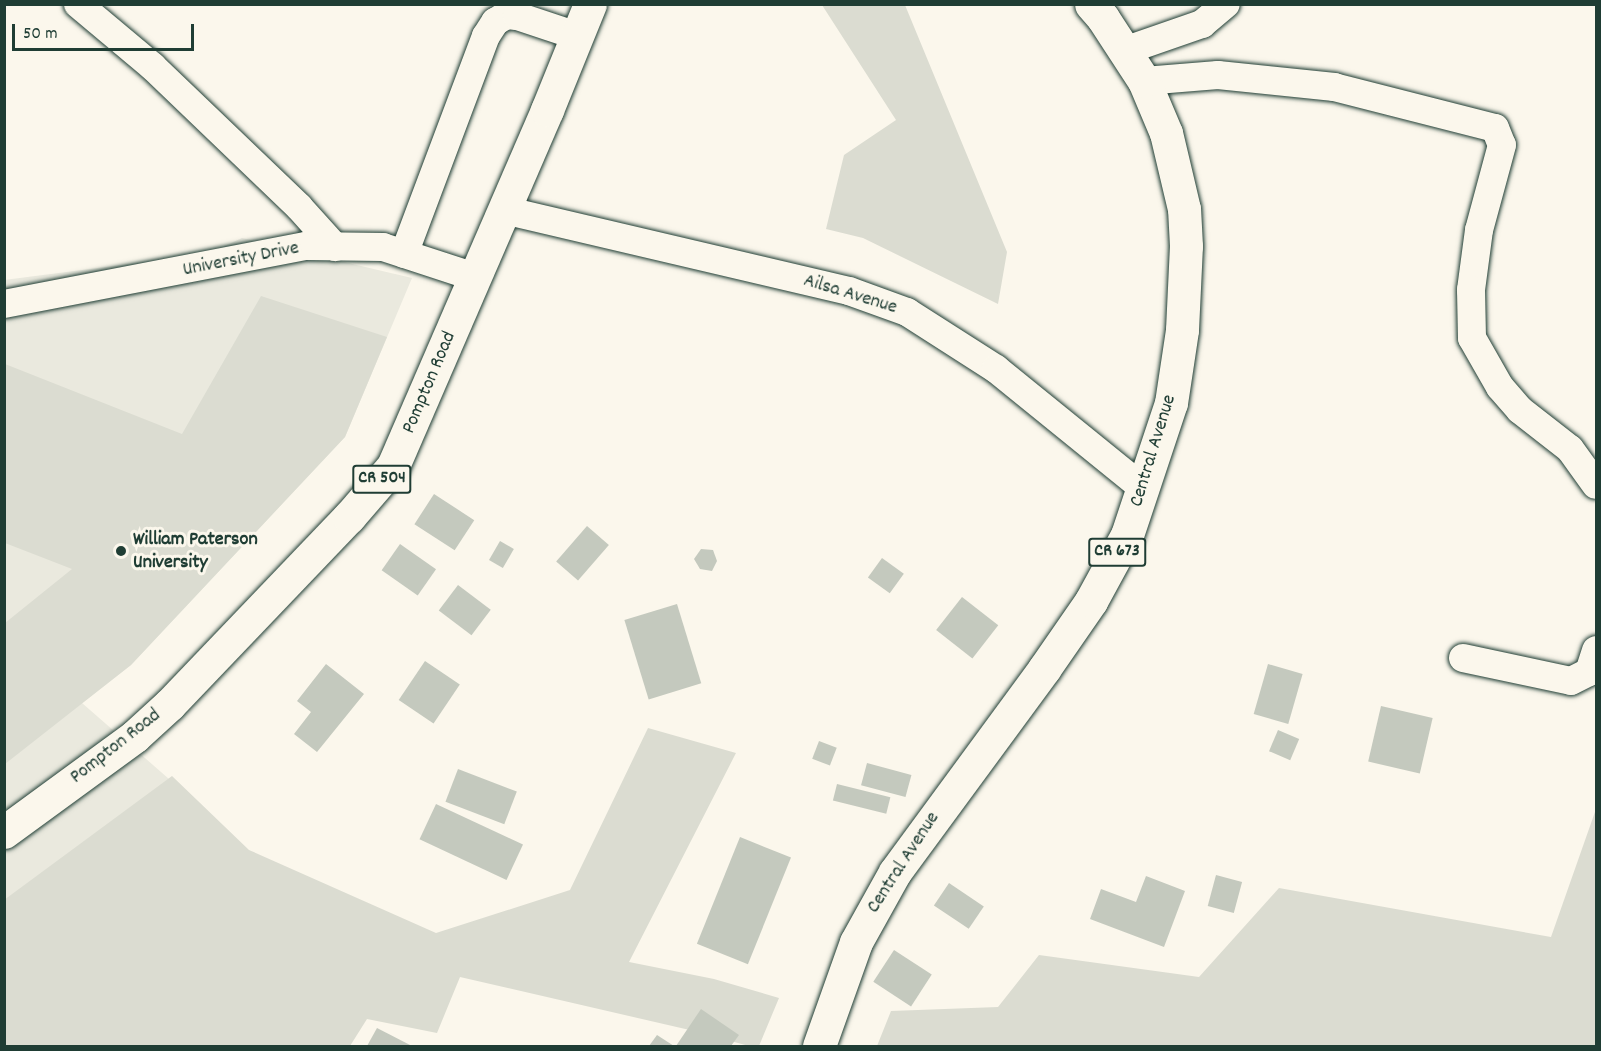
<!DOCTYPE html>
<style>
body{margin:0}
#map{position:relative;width:1601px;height:1051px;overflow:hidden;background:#fbf7ec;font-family:Dekko,sans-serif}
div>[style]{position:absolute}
.built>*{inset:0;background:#eae9de}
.green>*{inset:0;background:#dbdcd1}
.building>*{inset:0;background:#c4c9be;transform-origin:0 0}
.roads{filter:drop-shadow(0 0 2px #1f3d34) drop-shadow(0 0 2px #1f3d34)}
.minor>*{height:28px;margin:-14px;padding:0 14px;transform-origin:14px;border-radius:14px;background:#fbf7ec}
.major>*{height:33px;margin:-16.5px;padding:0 16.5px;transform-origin:16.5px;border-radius:16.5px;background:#fbf7ec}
.dots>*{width:16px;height:16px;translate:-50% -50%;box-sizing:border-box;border:3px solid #fbf7ec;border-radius:50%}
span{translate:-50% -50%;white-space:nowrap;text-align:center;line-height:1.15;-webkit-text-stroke:6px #fbf7ec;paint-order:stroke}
.shield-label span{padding:2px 4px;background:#fbf7ec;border:2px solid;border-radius:4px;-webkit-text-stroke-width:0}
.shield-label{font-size:18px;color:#1f3d34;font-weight:700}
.street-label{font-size:20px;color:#1f3d34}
.poi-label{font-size:20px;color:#1f3d34;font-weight:700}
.left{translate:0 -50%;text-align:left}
.frame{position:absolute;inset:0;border:6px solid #1f3d34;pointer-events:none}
.scale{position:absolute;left:12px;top:24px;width:182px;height:27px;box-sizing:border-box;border:3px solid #1f3d34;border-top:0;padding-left:8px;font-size:18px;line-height:21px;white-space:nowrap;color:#1f3d34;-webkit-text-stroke:4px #fbf7ec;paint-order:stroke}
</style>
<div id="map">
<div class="built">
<div style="clip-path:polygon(242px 238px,412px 278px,345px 437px,131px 665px,82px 703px,169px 779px,5px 900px,4px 280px,207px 254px)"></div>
</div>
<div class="green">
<div style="clip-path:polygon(822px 5px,905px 5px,1007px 252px,998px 304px,863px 238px,826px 229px,844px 155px,896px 120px)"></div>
<div style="clip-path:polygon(261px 296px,387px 337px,345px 437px,131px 665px,5px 764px,5px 623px,72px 569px,5px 543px,5px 364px,182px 434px)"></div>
<div style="clip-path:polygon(648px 728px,736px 753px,629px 962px,714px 979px,779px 998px,759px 1046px,749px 1046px,694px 1031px,460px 977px,437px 1033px,367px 1019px,350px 1046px,5px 1046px,4px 900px,172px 776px,249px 850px,436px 933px,570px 890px)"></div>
<div style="clip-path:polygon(1596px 809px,1596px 1046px,877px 1046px,891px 1011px,998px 1007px,1039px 955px,1199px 977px,1279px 888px,1551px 937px)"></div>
</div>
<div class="building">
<div style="left:434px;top:494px;width:48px;height:36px;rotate:33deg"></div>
<div style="left:587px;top:526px;width:29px;height:47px;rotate:41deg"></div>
<div style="left:500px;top:541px;width:16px;height:22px;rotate:30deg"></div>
<div style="left:400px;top:544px;width:44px;height:32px;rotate:35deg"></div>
<div style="clip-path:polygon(701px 549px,713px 550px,717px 561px,712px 571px,700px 569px,694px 559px)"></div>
<div style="left:882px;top:558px;width:27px;height:24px;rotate:36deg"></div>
<div style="left:458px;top:585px;width:41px;height:32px;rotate:37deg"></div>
<div style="left:962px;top:597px;width:46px;height:42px;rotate:38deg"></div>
<div style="left:677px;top:604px;width:83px;height:55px;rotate:73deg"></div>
<div style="left:425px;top:661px;width:42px;height:47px;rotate:34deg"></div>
<div style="clip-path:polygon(326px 664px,364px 694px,317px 752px,294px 734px,311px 712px,297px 701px)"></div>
<div style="left:1268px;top:664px;width:36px;height:52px;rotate:16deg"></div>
<div style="left:1381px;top:706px;width:53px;height:57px;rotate:13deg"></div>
<div style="left:1278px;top:730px;width:23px;height:23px;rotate:23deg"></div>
<div style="left:819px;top:741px;width:19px;height:19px;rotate:21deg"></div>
<div style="left:867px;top:763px;width:46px;height:23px;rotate:15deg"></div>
<div style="left:458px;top:769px;width:63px;height:35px;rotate:21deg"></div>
<div style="left:837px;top:784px;width:55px;height:17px;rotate:14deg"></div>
<div style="left:436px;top:804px;width:96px;height:39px;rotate:25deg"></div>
<div style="left:740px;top:837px;width:55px;height:115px;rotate:22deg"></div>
<div style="left:1216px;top:875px;width:27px;height:32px;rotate:15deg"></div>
<div style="clip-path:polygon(1146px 876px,1185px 891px,1164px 947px,1090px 919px,1101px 889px,1136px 902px)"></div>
<div style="left:949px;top:883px;width:42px;height:27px;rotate:34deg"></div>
<div style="left:894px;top:950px;width:45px;height:38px;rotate:33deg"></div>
<div style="clip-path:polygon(701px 1009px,739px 1035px,731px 1046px,676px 1046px)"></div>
<div style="clip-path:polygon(377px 1028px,412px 1046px,367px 1046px)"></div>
<div style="clip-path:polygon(657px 1035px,674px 1046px,649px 1046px)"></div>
</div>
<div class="roads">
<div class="minor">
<div style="left:78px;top:4px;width:97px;rotate:40deg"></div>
<div style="left:152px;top:66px;width:204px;rotate:43.8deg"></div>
<div style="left:299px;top:207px;width:54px;rotate:48deg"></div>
<div style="left:1124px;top:51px;width:83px;rotate:-19.1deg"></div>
<div style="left:1202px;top:24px;width:31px;rotate:-40deg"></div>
<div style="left:1144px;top:81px;width:74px;rotate:-4.6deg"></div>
<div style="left:1218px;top:75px;width:117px;rotate:5.9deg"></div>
<div style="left:1334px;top:87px;width:166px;rotate:14.3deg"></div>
<div style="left:1495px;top:128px;width:18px;rotate:68deg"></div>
<div style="left:1502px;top:145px;width:88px;rotate:105.1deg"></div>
<div style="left:1479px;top:230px;width:61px;rotate:97.6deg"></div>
<div style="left:1471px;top:290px;width:48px;rotate:88.8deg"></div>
<div style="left:1472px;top:338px;width:56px;rotate:60.3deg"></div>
<div style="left:1500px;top:387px;width:30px;rotate:49deg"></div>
<div style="left:1520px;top:410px;width:63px;rotate:38deg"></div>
<div style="left:1570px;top:449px;width:44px;rotate:54.2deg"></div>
<div style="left:504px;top:210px;width:354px;rotate:13.2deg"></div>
<div style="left:849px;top:291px;width:62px;rotate:19.9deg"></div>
<div style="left:907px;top:312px;width:106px;rotate:32.6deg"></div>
<div style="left:996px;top:369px;width:191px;rotate:39deg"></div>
<div style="left:404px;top:254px;width:233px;rotate:-69.4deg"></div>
<div style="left:486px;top:36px;width:17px;rotate:-57deg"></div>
<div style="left:495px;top:22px;width:13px;rotate:-32deg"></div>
<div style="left:506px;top:15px;width:11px;rotate:5deg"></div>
<div style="left:517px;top:16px;width:63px;rotate:18.4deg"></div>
<div style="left:4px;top:304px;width:308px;rotate:-10.9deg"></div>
<div style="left:306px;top:246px;width:77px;rotate:0.7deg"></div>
<div style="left:383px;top:247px;width:97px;rotate:18.1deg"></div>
<div style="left:1463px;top:658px;width:110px;rotate:12deg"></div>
<div style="left:1571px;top:681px;width:20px;rotate:-27deg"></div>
<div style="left:1589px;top:672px;width:23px;rotate:-72deg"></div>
</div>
<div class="major">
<div style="left:4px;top:832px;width:162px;rotate:-36.2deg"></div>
<div style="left:135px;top:736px;width:47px;rotate:-42.4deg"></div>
<div style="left:170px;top:704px;width:259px;rotate:-46.3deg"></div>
<div style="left:349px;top:517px;width:67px;rotate:-49.2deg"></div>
<div style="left:393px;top:466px;width:388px;rotate:-66.6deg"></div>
<div style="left:547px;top:110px;width:114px;rotate:-67.9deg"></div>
<div style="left:819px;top:1046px;width:110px;rotate:-70.4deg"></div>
<div style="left:856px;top:942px;width:80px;rotate:-60.9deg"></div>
<div style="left:895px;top:872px;width:252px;rotate:-53.7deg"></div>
<div style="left:1044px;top:669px;width:83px;rotate:-55.3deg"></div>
<div style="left:1091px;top:601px;width:75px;rotate:-61.4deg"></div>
<div style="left:1127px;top:535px;width:139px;rotate:-71.6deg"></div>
<div style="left:1171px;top:403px;width:74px;rotate:-81.4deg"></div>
<div style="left:1182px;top:330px;width:84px;rotate:-87.3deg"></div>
<div style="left:1186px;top:246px;width:37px;rotate:-93deg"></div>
<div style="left:1184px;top:209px;width:78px;rotate:-103.3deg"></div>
<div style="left:1166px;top:133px;width:56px;rotate:-112.9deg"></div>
<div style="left:1144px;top:81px;width:75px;rotate:-123.1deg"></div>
<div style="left:1103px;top:18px;width:18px;rotate:-131deg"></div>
</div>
</div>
<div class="dots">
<div style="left:121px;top:551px;background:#1f3d34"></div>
</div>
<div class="shield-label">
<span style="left:382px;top:479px">CR 504</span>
<span style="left:1117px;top:552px">CR 673</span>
</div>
<div class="street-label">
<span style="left:241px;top:260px;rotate:-11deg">University Drive</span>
<span style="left:850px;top:295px;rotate:17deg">Ailsa Avenue</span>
<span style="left:430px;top:383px;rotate:-67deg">Pompton Road</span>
<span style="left:1154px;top:451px;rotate:-73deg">Central Avenue</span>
<span style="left:116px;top:747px;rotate:-38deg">Pompton Road</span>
<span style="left:904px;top:863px;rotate:-57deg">Central Avenue</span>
</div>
<div class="poi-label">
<span class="left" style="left:133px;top:552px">William Paterson<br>University</span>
</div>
<div class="frame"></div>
<div class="scale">50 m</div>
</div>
